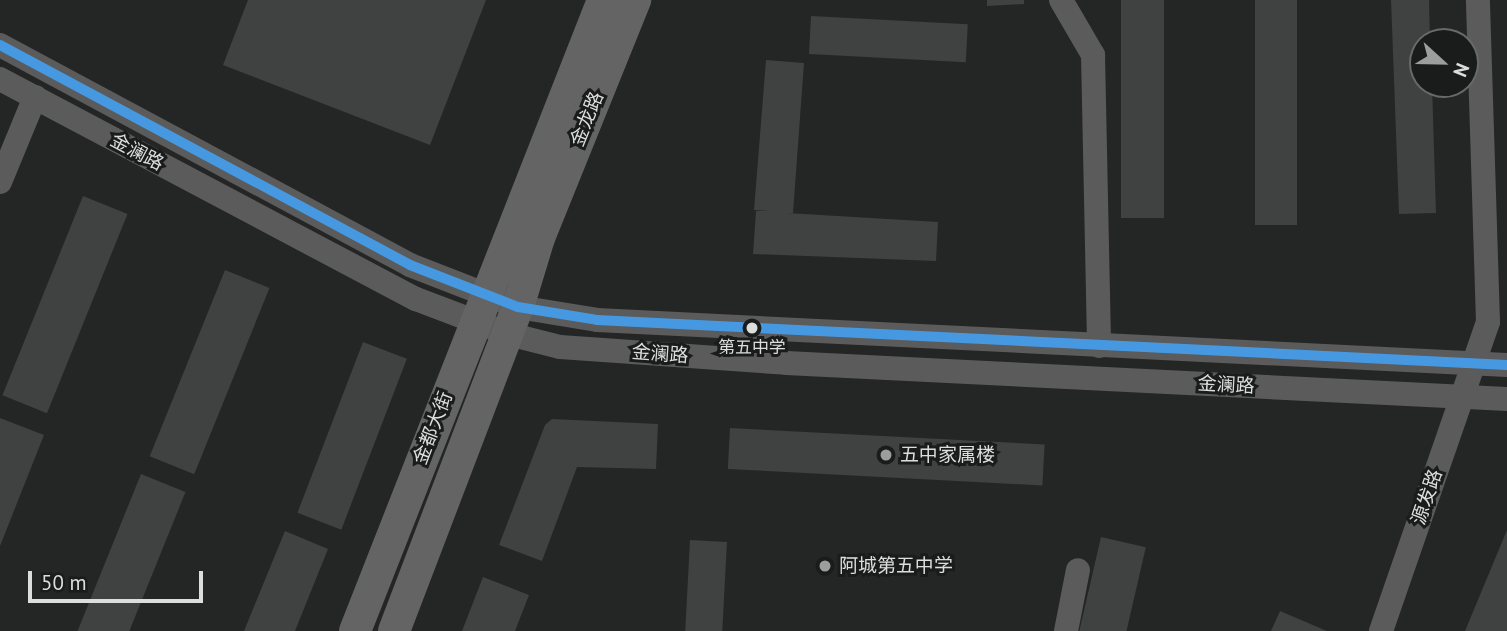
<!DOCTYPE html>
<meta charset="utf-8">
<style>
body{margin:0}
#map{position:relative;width:1507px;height:631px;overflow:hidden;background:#242525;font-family:"PT Sans","Noto Sans SC",sans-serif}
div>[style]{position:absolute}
.building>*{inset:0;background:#404141;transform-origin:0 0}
.minor>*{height:24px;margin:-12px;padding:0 12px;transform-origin:12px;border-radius:12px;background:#5a5b5a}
.major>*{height:32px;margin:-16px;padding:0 16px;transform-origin:16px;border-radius:16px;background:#646464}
.bus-1>*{height:10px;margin:-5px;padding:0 5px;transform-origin:5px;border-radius:5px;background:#4699e1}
.dots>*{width:19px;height:19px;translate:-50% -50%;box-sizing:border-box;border:4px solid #1a1c1b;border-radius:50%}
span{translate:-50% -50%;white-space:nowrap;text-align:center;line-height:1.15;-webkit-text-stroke:6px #1a1c1b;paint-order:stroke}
.bus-label{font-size:17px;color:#dcdedd}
.street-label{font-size:19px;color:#dcdedd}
.poi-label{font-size:19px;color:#dcdedd}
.left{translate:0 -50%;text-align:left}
.north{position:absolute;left:1409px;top:28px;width:70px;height:70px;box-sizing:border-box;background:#1a1c1b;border:2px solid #686a69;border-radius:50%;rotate:112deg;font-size:19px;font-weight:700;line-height:28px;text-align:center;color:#dcdedd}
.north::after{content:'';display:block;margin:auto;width:24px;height:32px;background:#9c9d9d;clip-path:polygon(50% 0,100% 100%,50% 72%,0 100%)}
.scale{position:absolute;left:28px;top:571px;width:175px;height:32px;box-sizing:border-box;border:4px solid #dcdedd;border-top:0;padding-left:9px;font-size:21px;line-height:24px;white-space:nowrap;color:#dcdedd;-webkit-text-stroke:5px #1a1c1b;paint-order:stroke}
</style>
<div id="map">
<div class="building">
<div style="clip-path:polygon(248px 0,486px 0,430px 145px,223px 65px)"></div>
<div style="clip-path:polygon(987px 0,1024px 0,1024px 4px,987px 6px)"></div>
<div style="left:1121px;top:0;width:43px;height:218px"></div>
<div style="left:1255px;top:0;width:42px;height:225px"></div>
<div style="clip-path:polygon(1391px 0,1429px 0,1430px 42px,1423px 42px,1423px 84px,1432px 84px,1436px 213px,1399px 214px)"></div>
<div style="left:811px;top:16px;width:157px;height:38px;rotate:3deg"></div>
<div style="clip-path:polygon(766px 60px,804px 63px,793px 213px,787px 213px,938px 222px,936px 261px,753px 254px,756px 211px,769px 211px,754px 210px)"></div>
<div style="left:83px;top:196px;width:48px;height:215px;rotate:22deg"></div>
<div style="left:225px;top:270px;width:48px;height:201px;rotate:22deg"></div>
<div style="left:363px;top:342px;width:47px;height:183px;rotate:21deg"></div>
<div style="clip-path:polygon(0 418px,44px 435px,0 546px)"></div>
<div style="clip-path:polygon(552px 419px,658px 424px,656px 469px,577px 467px,542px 561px,499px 545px,545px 425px)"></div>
<div style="left:730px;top:428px;width:315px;height:41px;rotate:3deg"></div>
<div style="left:141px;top:474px;width:48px;height:170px;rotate:22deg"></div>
<div style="clip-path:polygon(1507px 530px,1507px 631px,1465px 631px)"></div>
<div style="clip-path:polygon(285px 531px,328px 549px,295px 631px,244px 631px)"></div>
<div style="left:1101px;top:537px;width:46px;height:97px;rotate:13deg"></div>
<div style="left:690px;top:540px;width:37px;height:91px;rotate:3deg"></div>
<div style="clip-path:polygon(483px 577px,529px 595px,515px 631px,462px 631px)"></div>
<div style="clip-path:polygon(1280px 611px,1327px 631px,1271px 631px)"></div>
</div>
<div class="minor">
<div style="left:1061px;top:0;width:64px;rotate:59.8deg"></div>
<div style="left:1093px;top:55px;width:291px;rotate:88.8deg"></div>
<div style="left:0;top:45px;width:465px;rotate:28.2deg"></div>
<div style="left:410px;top:265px;width:116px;rotate:21.3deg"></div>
<div style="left:518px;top:307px;width:80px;rotate:9.3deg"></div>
<div style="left:597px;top:320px;width:911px;rotate:2.83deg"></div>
<div style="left:0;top:79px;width:471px;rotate:27.9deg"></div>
<div style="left:416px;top:299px;width:98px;rotate:20.8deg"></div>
<div style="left:508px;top:334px;width:54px;rotate:14deg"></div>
<div style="left:560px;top:347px;width:227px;rotate:4deg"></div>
<div style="left:786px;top:363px;width:722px;rotate:2.86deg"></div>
<div style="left:0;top:182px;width:92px;rotate:-67.6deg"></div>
<div style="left:1066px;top:631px;width:62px;rotate:-78.9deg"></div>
<div style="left:1381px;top:631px;width:327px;rotate:-70.9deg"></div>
<div style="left:1488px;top:322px;width:322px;rotate:-91.8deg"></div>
</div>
<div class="major">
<div style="left:355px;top:631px;width:678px;rotate:-68.54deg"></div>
<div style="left:394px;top:631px;width:347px;rotate:-69.1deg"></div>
<div style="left:518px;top:307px;width:72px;rotate:-73.1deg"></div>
<div style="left:539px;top:238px;width:257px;rotate:-68deg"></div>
</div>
<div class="bus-1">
<div style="left:0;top:45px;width:465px;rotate:28.2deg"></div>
<div style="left:410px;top:265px;width:116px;rotate:21.3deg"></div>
<div style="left:518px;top:307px;width:80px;rotate:9.3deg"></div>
<div style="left:597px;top:320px;width:911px;rotate:2.83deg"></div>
</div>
<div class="dots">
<div style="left:752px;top:328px;background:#dcdedd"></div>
<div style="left:886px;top:455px;background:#9c9d9d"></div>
<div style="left:825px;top:566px;background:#9c9d9d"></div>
</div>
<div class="bus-label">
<span style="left:752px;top:348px">第五中学</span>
</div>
<div class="street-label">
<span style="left:587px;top:119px;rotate:-68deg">金龙路</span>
<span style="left:137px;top:152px;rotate:28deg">金澜路</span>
<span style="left:660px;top:354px;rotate:4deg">金澜路</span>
<span style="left:1226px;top:385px;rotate:3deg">金澜路</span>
<span style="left:433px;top:428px;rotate:-69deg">金都大街</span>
<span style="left:1427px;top:497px;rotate:-71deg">源发路</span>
</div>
<div class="poi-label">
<span class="left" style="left:900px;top:455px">五中家属楼</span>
<span class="left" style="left:839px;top:566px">阿城第五中学</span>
</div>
<div class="north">N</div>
<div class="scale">50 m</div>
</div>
